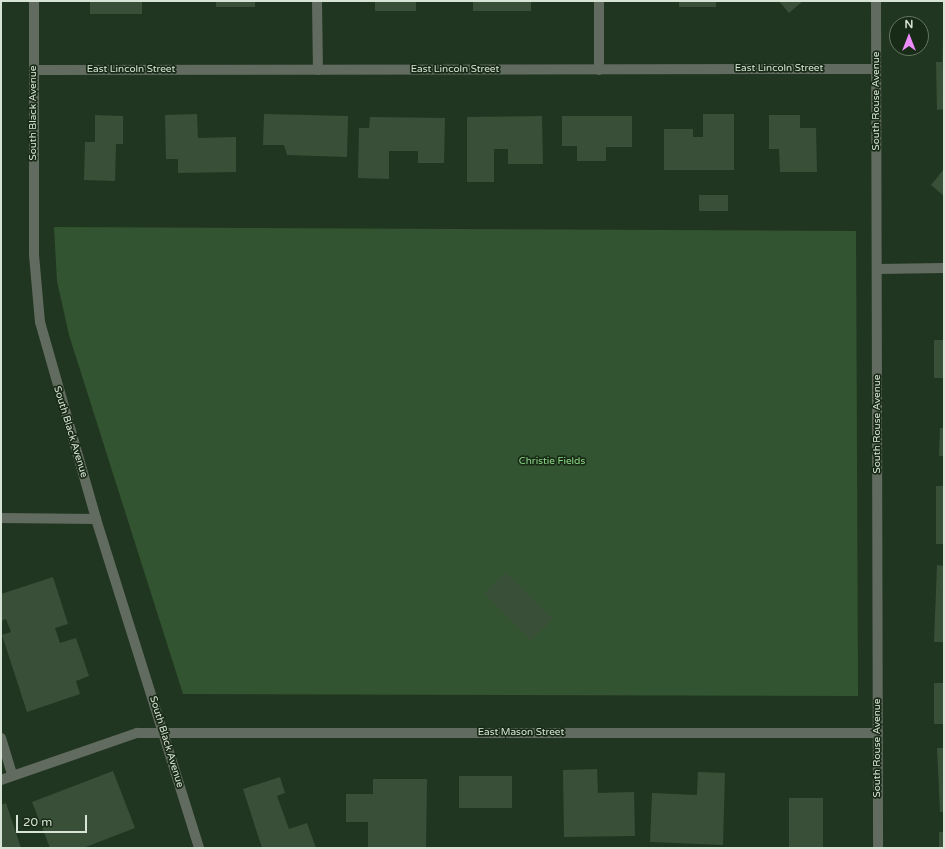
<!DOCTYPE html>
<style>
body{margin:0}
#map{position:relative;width:945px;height:849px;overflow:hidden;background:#213620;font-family:"Varela Round",sans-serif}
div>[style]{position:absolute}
.green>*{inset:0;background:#335430}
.building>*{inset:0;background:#3a4f38;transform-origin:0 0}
.minor>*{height:10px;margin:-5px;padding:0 5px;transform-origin:5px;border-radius:5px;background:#626b60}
span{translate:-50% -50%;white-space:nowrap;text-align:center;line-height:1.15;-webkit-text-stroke:3.5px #182b16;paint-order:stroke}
.street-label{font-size:10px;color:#d7e3d5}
.park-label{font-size:10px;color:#8ed888}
.frame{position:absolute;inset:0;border:2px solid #d7e3d5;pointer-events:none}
.north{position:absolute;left:889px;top:16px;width:40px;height:40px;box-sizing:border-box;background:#182b16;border:1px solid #647562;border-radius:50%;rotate:0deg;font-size:11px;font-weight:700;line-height:16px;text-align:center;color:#d7e3d5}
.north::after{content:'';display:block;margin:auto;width:14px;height:18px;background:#ed8cfa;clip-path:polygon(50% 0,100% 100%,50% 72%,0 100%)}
.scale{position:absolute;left:16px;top:815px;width:71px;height:18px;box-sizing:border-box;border:2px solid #d7e3d5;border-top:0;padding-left:5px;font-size:12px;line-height:14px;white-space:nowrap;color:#d7e3d5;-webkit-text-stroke:3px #182b16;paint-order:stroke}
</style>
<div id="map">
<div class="green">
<div style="clip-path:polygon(54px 227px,856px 231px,858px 696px,183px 694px,69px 335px,57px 281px)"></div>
</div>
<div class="building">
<div style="left:90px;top:1px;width:52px;height:13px"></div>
<div style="left:216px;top:1px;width:39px;height:6px"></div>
<div style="left:375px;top:1px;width:41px;height:10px"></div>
<div style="left:473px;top:1px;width:58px;height:10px"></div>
<div style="left:679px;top:1px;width:37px;height:6px"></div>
<div style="clip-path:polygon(779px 1px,803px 1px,789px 13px)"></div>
<div style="clip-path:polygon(942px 39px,944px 109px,937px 110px,936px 62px,942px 62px)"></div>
<div style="clip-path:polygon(197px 114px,198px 138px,236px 137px,236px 172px,178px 173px,178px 159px,166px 159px,165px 115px)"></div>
<div style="clip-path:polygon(264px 114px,348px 116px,347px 157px,287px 155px,284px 145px,263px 145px)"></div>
<div style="clip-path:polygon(703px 114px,734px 114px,734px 170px,664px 170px,664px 129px,693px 129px,693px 137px,703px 137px)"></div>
<div style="clip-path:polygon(95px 115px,123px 116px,123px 144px,116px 144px,115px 181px,84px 180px,85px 142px,95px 142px)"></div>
<div style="clip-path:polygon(769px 115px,800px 115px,800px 128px,816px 128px,817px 172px,780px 172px,779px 149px,769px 149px)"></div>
<div style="clip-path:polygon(542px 116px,543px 164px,508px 164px,508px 149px,494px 149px,494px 182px,467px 182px,467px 117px)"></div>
<div style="clip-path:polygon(562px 116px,632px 116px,632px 147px,606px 147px,606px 161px,577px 161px,577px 146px,562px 146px)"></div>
<div style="clip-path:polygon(370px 117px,445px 118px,444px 163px,418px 163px,418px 151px,389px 151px,389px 179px,358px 178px,359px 128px,369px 128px)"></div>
<div style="clip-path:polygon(944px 169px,944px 196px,931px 185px)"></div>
<div style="left:699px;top:195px;width:29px;height:16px"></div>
<div style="left:934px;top:340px;width:10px;height:38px"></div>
<div style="clip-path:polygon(940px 428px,944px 428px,944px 456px,939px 456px)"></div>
<div style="left:936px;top:486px;width:8px;height:58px"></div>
<div style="clip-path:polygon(937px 565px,944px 566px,944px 642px,934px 642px)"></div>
<div style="left:506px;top:572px;width:66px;height:31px;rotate:45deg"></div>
<div style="clip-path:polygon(53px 577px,68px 624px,55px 628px,60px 643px,76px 638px,89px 676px,76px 681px,80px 694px,27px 712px,2px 635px,11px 632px,6px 619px,1px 621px,1px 594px)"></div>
<div style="left:934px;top:683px;width:10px;height:41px"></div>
<div style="clip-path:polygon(937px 748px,944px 748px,944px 812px,940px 812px)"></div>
<div style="clip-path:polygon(597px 769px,598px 793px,634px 792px,635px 836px,564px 837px,563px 770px)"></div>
<div style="clip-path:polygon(113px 771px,135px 828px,83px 848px,50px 848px,32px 802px)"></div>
<div style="clip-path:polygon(698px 772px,725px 773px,723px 845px,650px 842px,652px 793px,697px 795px)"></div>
<div style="left:512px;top:776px;width:32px;height:53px;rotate:90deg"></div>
<div style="clip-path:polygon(280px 777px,285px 793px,277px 796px,289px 829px,307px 823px,316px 848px,262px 848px,243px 789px)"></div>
<div style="clip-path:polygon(373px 779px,427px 779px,426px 848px,368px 848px,368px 822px,346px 822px,346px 794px,373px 794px)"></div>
<div style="left:789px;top:798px;width:34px;height:50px"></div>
<div style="clip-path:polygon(6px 803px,21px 848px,1px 848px,1px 805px)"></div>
<div style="left:939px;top:832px;width:5px;height:16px"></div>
</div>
<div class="minor">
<div style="left:34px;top:1px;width:254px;rotate:90deg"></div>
<div style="left:34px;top:255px;width:67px;rotate:84.9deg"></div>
<div style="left:40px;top:322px;width:205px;rotate:74.1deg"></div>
<div style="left:96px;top:519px;width:345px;rotate:72.6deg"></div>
<div style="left:317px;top:1px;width:69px;rotate:89.2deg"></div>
<div style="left:599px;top:1px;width:69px;rotate:90deg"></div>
<div style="left:876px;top:1px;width:847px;rotate:89.86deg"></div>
<div style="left:34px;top:70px;width:842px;rotate:-0.07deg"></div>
<div style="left:877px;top:269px;width:67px;rotate:-0.9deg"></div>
<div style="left:1px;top:518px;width:95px;rotate:0.6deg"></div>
<div style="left:1px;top:738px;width:39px;rotate:73deg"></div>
<div style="left:1px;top:780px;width:144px;rotate:-19.1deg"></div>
<div style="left:137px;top:733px;width:741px"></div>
</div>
<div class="street-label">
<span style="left:779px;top:69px">East Lincoln Street</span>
<span style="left:131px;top:70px">East Lincoln Street</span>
<span style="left:455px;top:70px">East Lincoln Street</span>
<span style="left:877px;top:101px;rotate:-90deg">South Rouse Avenue</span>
<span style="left:34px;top:113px;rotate:-90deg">South Black Avenue</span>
<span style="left:878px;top:424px;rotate:-90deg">South Rouse Avenue</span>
<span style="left:70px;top:432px;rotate:73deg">South Black Avenue</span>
<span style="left:521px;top:733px">East Mason Street</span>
<span style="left:166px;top:742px;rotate:73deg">South Black Avenue</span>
<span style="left:878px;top:748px;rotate:-90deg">South Rouse Avenue</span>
</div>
<div class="park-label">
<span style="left:552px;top:462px">Christie Fields</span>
</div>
<div class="frame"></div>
<div class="north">N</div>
<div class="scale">20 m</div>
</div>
